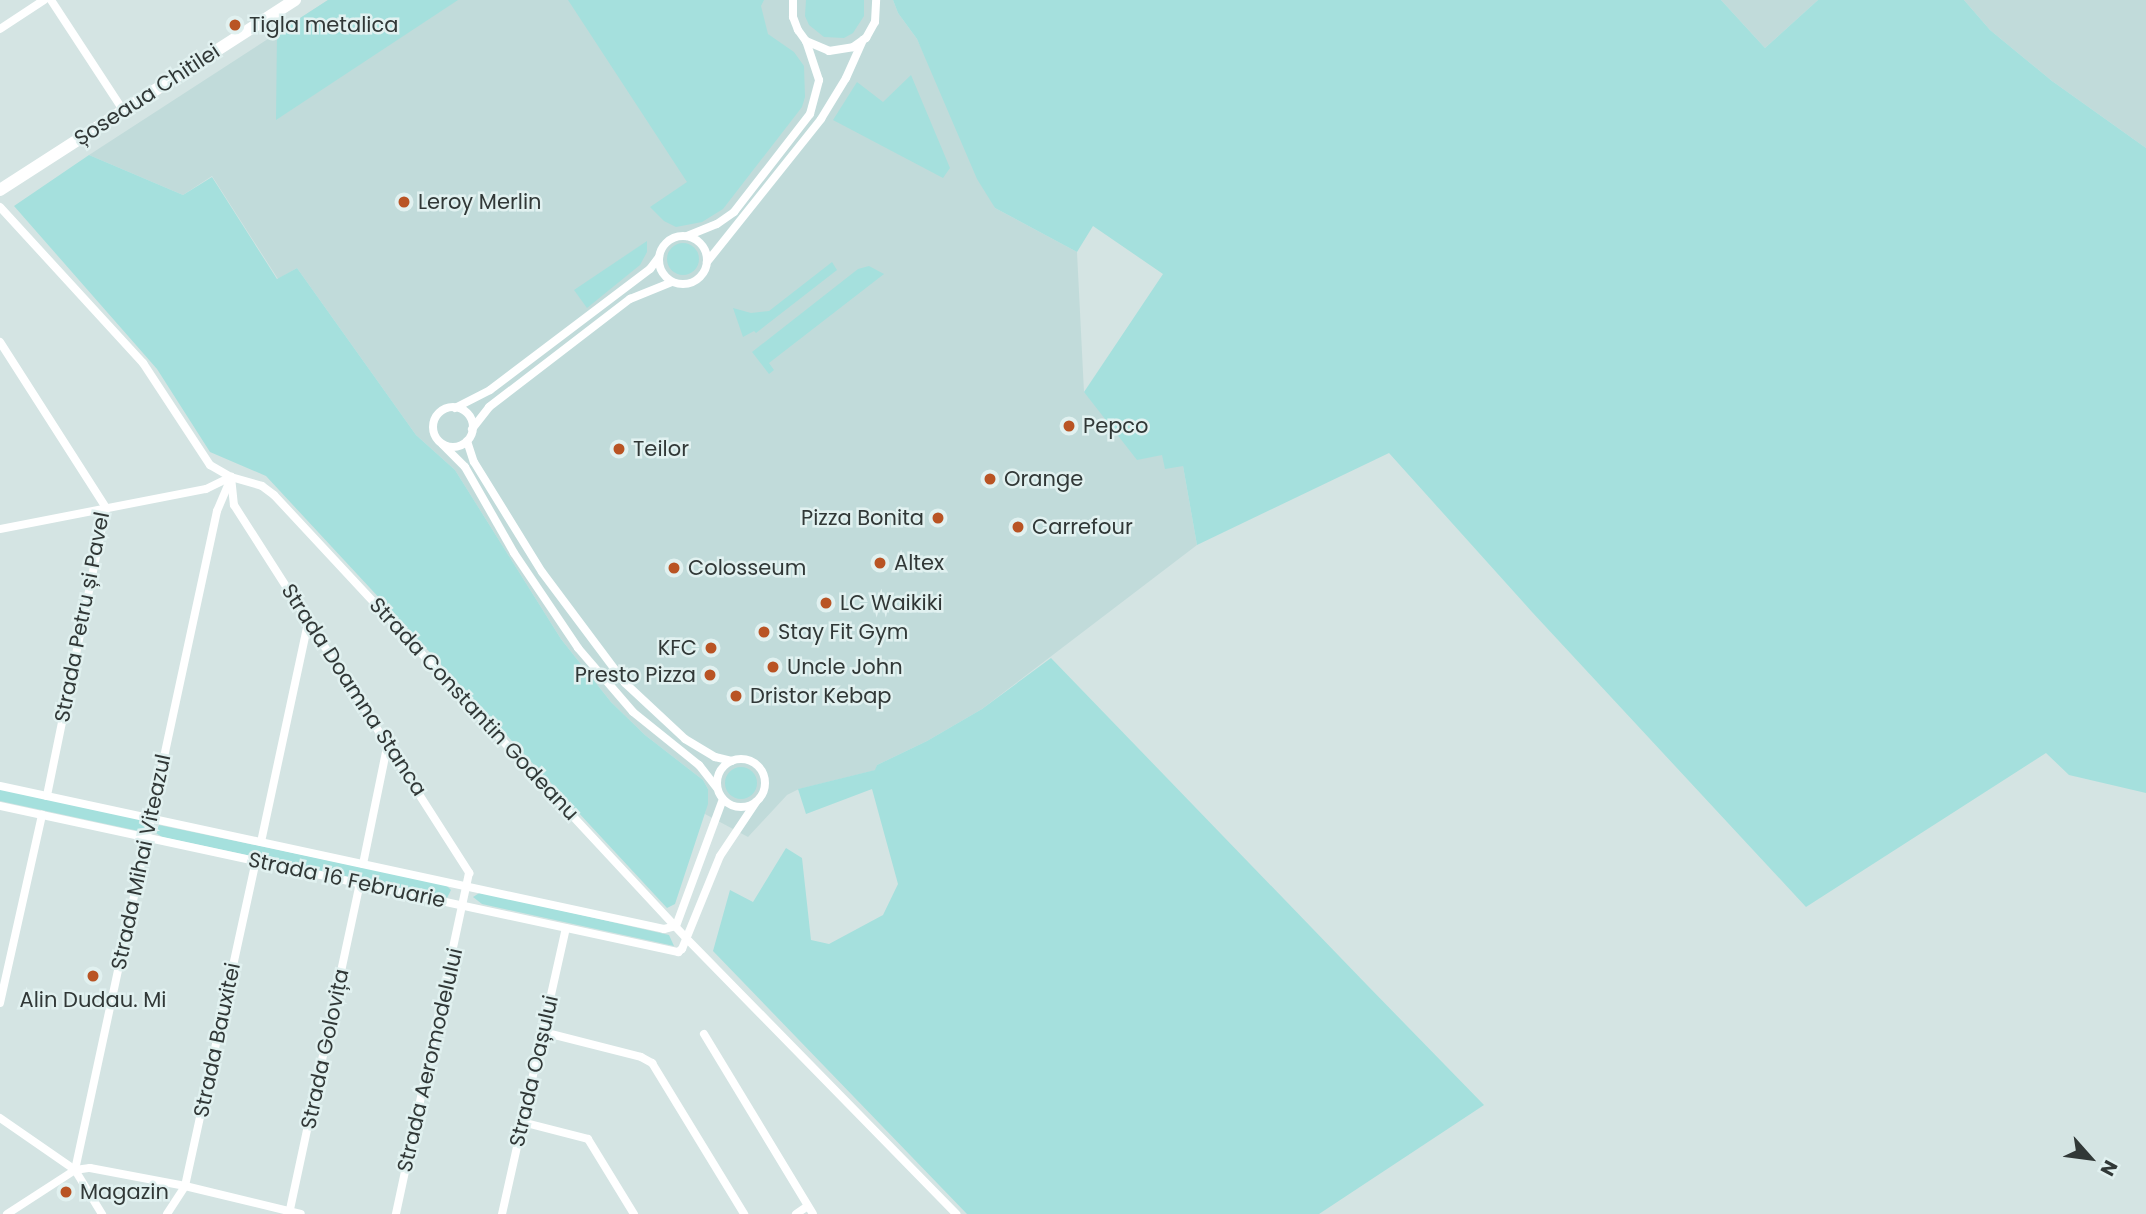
<!DOCTYPE html>
<meta charset="utf-8">
<style>
body{margin:0}
#map{position:relative;width:2146px;height:1214px;overflow:hidden;background:#d4e4e3;font-family:Poppins,sans-serif}
div>[style]{position:absolute}
.built>*{inset:0;background:#c1dbda}
.green>*{inset:0;background:#a5e0dd}
.round{border-radius:50%}
.street>*{height:8px;margin:-4px;padding:0 4px;transform-origin:4px;border-radius:4px;background:#fff}
.street>.ring{margin:-4px;padding:0;box-sizing:content-box;background:none;border:8px solid #fff;border-radius:50%}
.primary>*{height:12px;margin:-6px;padding:0 6px;transform-origin:6px;border-radius:6px;background:#fff}
.dots>*{width:19px;height:19px;translate:-50% -50%;box-sizing:border-box;border:4px solid #e1f1f0;border-radius:50%}
span{translate:-50% -50%;white-space:nowrap;text-align:center;line-height:1.15;-webkit-text-stroke:5px #e1f1f0;paint-order:stroke}
.poi-label{font-size:21px;color:#313837}
.left{translate:0 -50%;text-align:left}
.right{translate:-100% -50%;text-align:right}
.street-label{font-size:21px;color:#313837}
.north{position:absolute;left:2055px;top:1123px;width:70px;height:70px;-webkit-text-stroke:5px #e1f1f0;paint-order:stroke;rotate:118deg;font-size:19px;font-weight:700;line-height:28px;text-align:center;color:#313837}
.north::after{content:'';display:block;margin:auto;width:24px;height:32px;background:#313837;clip-path:polygon(50% 0,100% 100%,50% 72%,0 100%)}
</style>
<div id="map">
<div class="built">
<div style="clip-path:polygon(328px 0,893px 0,898px 13px,917px 39px,995px 208px,1077px 252px,1084px 392px,1162px 455px,1183px 466px,1197px 545px,982px 709px,927px 741px,877px 765px,876px 770px,799px 789px,787px 795px,748px 837px,705px 814px,708px 789px,703px 780px,645px 735px,611px 702px,561px 639px,455px 470px,416px 435px,297px 268px,278px 279px,212px 176px,183px 195px,89px 155px)"></div>
<div style="clip-path:polygon(1721px 0,1818px 0,1765px 48px)"></div>
<div style="clip-path:polygon(1964px 0,2146px 0,2146px 148px,2052px 81px,1990px 30px)"></div>
</div>
<div class="green">
<div style="clip-path:polygon(328px 0,458px 0,276px 120px,277px 33px)"></div>
<div style="clip-path:polygon(568px 0,764px 0,761px 6px,768px 34px,794px 52px,804px 66px,805px 97px,802px 107px,723px 209px,702px 222px,676px 227px,664px 221px,650px 207px,687px 182px)"></div>
<div style="clip-path:polygon(806px 0,864px 0,864px 16px,853px 33px,844px 38px,824px 37px,809px 25px,805px 16px)"></div>
<div style="clip-path:polygon(893px 0,1721px 0,1765px 48px,1818px 0,1964px 0,1990px 30px,2052px 81px,2146px 148px,2146px 793px,2069px 775px,2046px 753px,1806px 907px,1532px 612px,1389px 453px,1197px 545px,1183px 466px,1165px 469px,1162px 455px,1137px 460px,1084px 392px,1163px 274px,1093px 226px,1077px 252px,995px 208px,977px 179px,917px 39px,898px 13px)"></div>
<div style="clip-path:polygon(911px 75px,950px 168px,943px 178px,833px 120px,857px 82px,883px 102px)"></div>
<div style="clip-path:polygon(89px 155px,183px 195px,212px 177px,277px 279px,297px 268px,416px 435px,455px 470px,561px 639px,611px 702px,645px 735px,703px 780px,708px 789px,708px 804px,675px 904px,667px 908px,266px 476px,210px 452px,157px 369px,14px 206px)"></div>
<div style="clip-path:polygon(647px 241px,647px 252px,640px 265px,587px 308px,574px 290px)"></div>
<div class="round" style="left:667px;top:243px;width:32px;height:32px"></div>
<div style="clip-path:polygon(832px 262px,837px 270px,756px 333px,754px 331px,743px 337px,733px 308px,751px 313px,769px 311px)"></div>
<div style="clip-path:polygon(869px 266px,884px 274px,769px 363px,774px 370px,769px 374px,752px 352px,858px 269px)"></div>
<div style="clip-path:polygon(1051px 658px,1367px 985px,1484px 1105px,1319px 1214px,967px 1214px,713px 951px,730px 890px,753px 902px,786px 848px,802px 858px,811px 940px,829px 944px,883px 915px,898px 884px,872px 789px,806px 814px,798px 789px,875px 770px,877px 765px,927px 741px,982px 709px)"></div>
<div class="round" style="left:725px;top:767px;width:32px;height:32px"></div>
<div style="clip-path:polygon(0 788px,140px 818px,149px 822px,148px 833px,0 801px)"></div>
<div style="clip-path:polygon(159px 825px,446px 885px,451px 890px,447px 898px,162px 837px,156px 833px)"></div>
<div style="clip-path:polygon(481px 892px,669px 935px,674px 946px,482px 904px,473px 897px)"></div>
</div>
<div class="street">
<div style="left:51px;top:0;width:131px;rotate:56.8deg"></div>
<div style="left:793px;top:0;width:17px;rotate:90deg"></div>
<div style="left:793px;top:17px;width:14px;rotate:69deg"></div>
<div style="left:798px;top:30px;width:14px;rotate:54deg"></div>
<div style="left:806px;top:41px;width:25px;rotate:23deg"></div>
<div style="left:829px;top:51px;width:24px;rotate:-9deg"></div>
<div style="left:853px;top:47px;width:16px;rotate:-35deg"></div>
<div style="left:866px;top:38px;width:18px;rotate:-61deg"></div>
<div style="left:875px;top:22px;width:22px;rotate:-87deg"></div>
<div style="left:0;top:29px;width:53px;rotate:-33.4deg"></div>
<div style="left:0;top:207px;width:212px;rotate:47.5deg"></div>
<div style="left:143px;top:363px;width:122px;rotate:56.7deg"></div>
<div style="left:210px;top:465px;width:24px;rotate:30deg"></div>
<div style="left:231px;top:477px;width:32px;rotate:16deg"></div>
<div style="left:262px;top:486px;width:15px;rotate:37deg"></div>
<div style="left:274px;top:495px;width:606px;rotate:47.07deg"></div>
<div style="left:687px;top:939px;width:385px;rotate:45.6deg"></div>
<div class="ring" style="left:659px;top:236px;width:40px;height:40px"></div>
<div style="left:687px;top:236px;width:32px;rotate:-22deg"></div>
<div style="left:717px;top:224px;width:21px;rotate:-35deg"></div>
<div style="left:734px;top:212px;width:124px;rotate:-52.2deg"></div>
<div style="left:810px;top:114px;width:35px;rotate:-75deg"></div>
<div style="left:819px;top:80px;width:41px;rotate:-108.4deg"></div>
<div style="left:707px;top:262px;width:183px;rotate:-51.4deg"></div>
<div style="left:821px;top:119px;width:48px;rotate:-58.6deg"></div>
<div style="left:846px;top:78px;width:42px;rotate:-65.9deg"></div>
<div style="left:0;top:342px;width:197px;rotate:57.4deg"></div>
<div style="left:106px;top:508px;width:294px;rotate:101.6deg"></div>
<div class="ring" style="left:433px;top:407px;width:32px;height:32px"></div>
<div style="left:455px;top:408px;width:39px;rotate:-27deg"></div>
<div style="left:490px;top:390px;width:201px;rotate:-37.1deg"></div>
<div style="left:650px;top:269px;width:15px;rotate:-53deg"></div>
<div style="left:472px;top:429px;width:28px;rotate:-52deg"></div>
<div style="left:489px;top:407px;width:178px;rotate:-37.5deg"></div>
<div style="left:630px;top:299px;width:45px;rotate:-22deg"></div>
<div style="left:467px;top:441px;width:22px;rotate:72deg"></div>
<div style="left:474px;top:462px;width:129px;rotate:58.3deg"></div>
<div style="left:542px;top:572px;width:139px;rotate:53.2deg"></div>
<div style="left:625px;top:683px;width:82px;rotate:43deg"></div>
<div style="left:685px;top:739px;width:35px;rotate:31deg"></div>
<div style="left:715px;top:757px;width:17px;rotate:13deg"></div>
<div style="left:443px;top:445px;width:31px;rotate:45deg"></div>
<div style="left:465px;top:467px;width:99px;rotate:60.3deg"></div>
<div style="left:514px;top:553px;width:115px;rotate:56deg"></div>
<div style="left:578px;top:648px;width:84px;rotate:49.3deg"></div>
<div style="left:633px;top:712px;width:85px;rotate:38.8deg"></div>
<div style="left:699px;top:765px;width:29px;rotate:52deg"></div>
<div style="left:231px;top:477px;width:28px;rotate:84deg"></div>
<div style="left:234px;top:505px;width:437px;rotate:57.4deg"></div>
<div style="left:469px;top:873px;width:349px;rotate:102.1deg"></div>
<div style="left:0;top:529px;width:210px;rotate:-11deg"></div>
<div style="left:206px;top:489px;width:28px;rotate:-26deg"></div>
<div class="ring" style="left:717px;top:759px;width:40px;height:40px"></div>
<div style="left:0;top:786px;width:679px;rotate:12.15deg"></div>
<div style="left:664px;top:929px;width:12px;rotate:-14deg"></div>
<div style="left:0;top:806px;width:694px;rotate:12.15deg"></div>
<div style="left:678px;top:952px;width:5px;rotate:-37deg"></div>
<div style="left:682px;top:949px;width:100px;rotate:-67.8deg"></div>
<div style="left:720px;top:856px;width:65px;rotate:-56.3deg"></div>
<div style="left:261px;top:842px;width:228px;rotate:-77.9deg"></div>
<div style="left:363px;top:864px;width:125px;rotate:-78.4deg"></div>
<div style="left:676px;top:926px;width:135px;rotate:-69.7deg"></div>
<div style="left:0;top:1003px;width:193px;rotate:-77.4deg"></div>
<div style="left:543px;top:1032px;width:101px;rotate:14.3deg"></div>
<div style="left:641px;top:1057px;width:13px;rotate:29deg"></div>
<div style="left:652px;top:1063px;width:177px;rotate:58.6deg"></div>
<div style="left:704px;top:1034px;width:210px;rotate:58.8deg"></div>
<div style="left:0;top:1118px;width:91px;rotate:34.7deg"></div>
<div style="left:75px;top:1170px;width:15px;rotate:-8deg"></div>
<div style="left:90px;top:1168px;width:97px;rotate:10.7deg"></div>
<div style="left:185px;top:1186px;width:119px;rotate:13.6deg"></div>
<div style="left:522px;top:1122px;width:68px;rotate:14.4deg"></div>
<div style="left:588px;top:1139px;width:88px;rotate:58.5deg"></div>
<div style="left:75px;top:1170px;width:52px;rotate:58.5deg"></div>
<div style="left:7px;top:1214px;width:81px;rotate:-32.9deg"></div>
<div style="left:75px;top:1170px;width:674px;rotate:-77.84deg"></div>
<div style="left:217px;top:511px;width:34px;rotate:-67deg"></div>
<div style="left:167px;top:1214px;width:33px;rotate:-57deg"></div>
<div style="left:185px;top:1186px;width:333px;rotate:-77.7deg"></div>
<div style="left:289px;top:1214px;width:338px;rotate:-77.9deg"></div>
<div style="left:502px;top:1214px;width:293px;rotate:-77.4deg"></div>
<div style="left:796px;top:1214px;width:14px;rotate:-34deg"></div>
</div>
<div class="primary">
<div style="left:0;top:190px;width:351px;rotate:-32.8deg"></div>
</div>
<div class="dots">
<div style="left:235px;top:25px;background:#b95424"></div>
<div style="left:404px;top:202px;background:#b95424"></div>
<div style="left:1069px;top:426px;background:#b95424"></div>
<div style="left:619px;top:449px;background:#b95424"></div>
<div style="left:990px;top:479px;background:#b95424"></div>
<div style="left:938px;top:518px;background:#b95424"></div>
<div style="left:1018px;top:527px;background:#b95424"></div>
<div style="left:880px;top:563px;background:#b95424"></div>
<div style="left:674px;top:568px;background:#b95424"></div>
<div style="left:826px;top:603px;background:#b95424"></div>
<div style="left:764px;top:632px;background:#b95424"></div>
<div style="left:711px;top:648px;background:#b95424"></div>
<div style="left:773px;top:667px;background:#b95424"></div>
<div style="left:710px;top:675px;background:#b95424"></div>
<div style="left:736px;top:696px;background:#b95424"></div>
<div style="left:93px;top:976px;background:#b95424"></div>
<div style="left:66px;top:1192px;background:#b95424"></div>
</div>
<div class="poi-label">
<span class="left" style="left:249px;top:25px">Tigla metalica</span>
<span class="left" style="left:418px;top:202px">Leroy Merlin</span>
<span class="left" style="left:1083px;top:426px">Pepco</span>
<span class="left" style="left:633px;top:449px">Teilor</span>
<span class="left" style="left:1004px;top:479px">Orange</span>
<span class="right" style="left:924px;top:518px">Pizza Bonita</span>
<span class="left" style="left:1032px;top:527px">Carrefour</span>
<span class="left" style="left:894px;top:563px">Altex</span>
<span class="left" style="left:688px;top:568px">Colosseum</span>
<span class="left" style="left:840px;top:603px">LC Waikiki</span>
<span class="left" style="left:778px;top:632px">Stay Fit Gym</span>
<span class="right" style="left:697px;top:648px">KFC</span>
<span class="left" style="left:787px;top:667px">Uncle John</span>
<span class="right" style="left:696px;top:675px">Presto Pizza</span>
<span class="left" style="left:750px;top:696px">Dristor Kebap</span>
<span style="left:93px;top:1000px">Alin Dudau. Mi</span>
<span class="left" style="left:80px;top:1192px">Magazin</span>
</div>
<div class="street-label">
<span style="left:147px;top:95px;rotate:-33deg">Șoseaua Chitilei</span>
<span style="left:82px;top:617px;rotate:-79deg">Strada Petru și Pavel</span>
<span style="left:354px;top:690px;rotate:57deg">Strada Doamna Stanca</span>
<span style="left:474px;top:709px;rotate:47deg">Strada Constantin Godeanu</span>
<span style="left:141px;top:862px;rotate:-78deg">Strada Mihai Viteazul</span>
<span style="left:347px;top:880px;rotate:12deg">Strada 16 Februarie</span>
<span style="left:217px;top:1040px;rotate:-78deg">Strada Bauxitei</span>
<span style="left:325px;top:1049px;rotate:-78deg">Strada Golovița</span>
<span style="left:430px;top:1060px;rotate:-77deg">Strada Aeromodelului</span>
<span style="left:534px;top:1071px;rotate:-77deg">Strada Oașului</span>
</div>
<div class="north">N</div>
</div>
